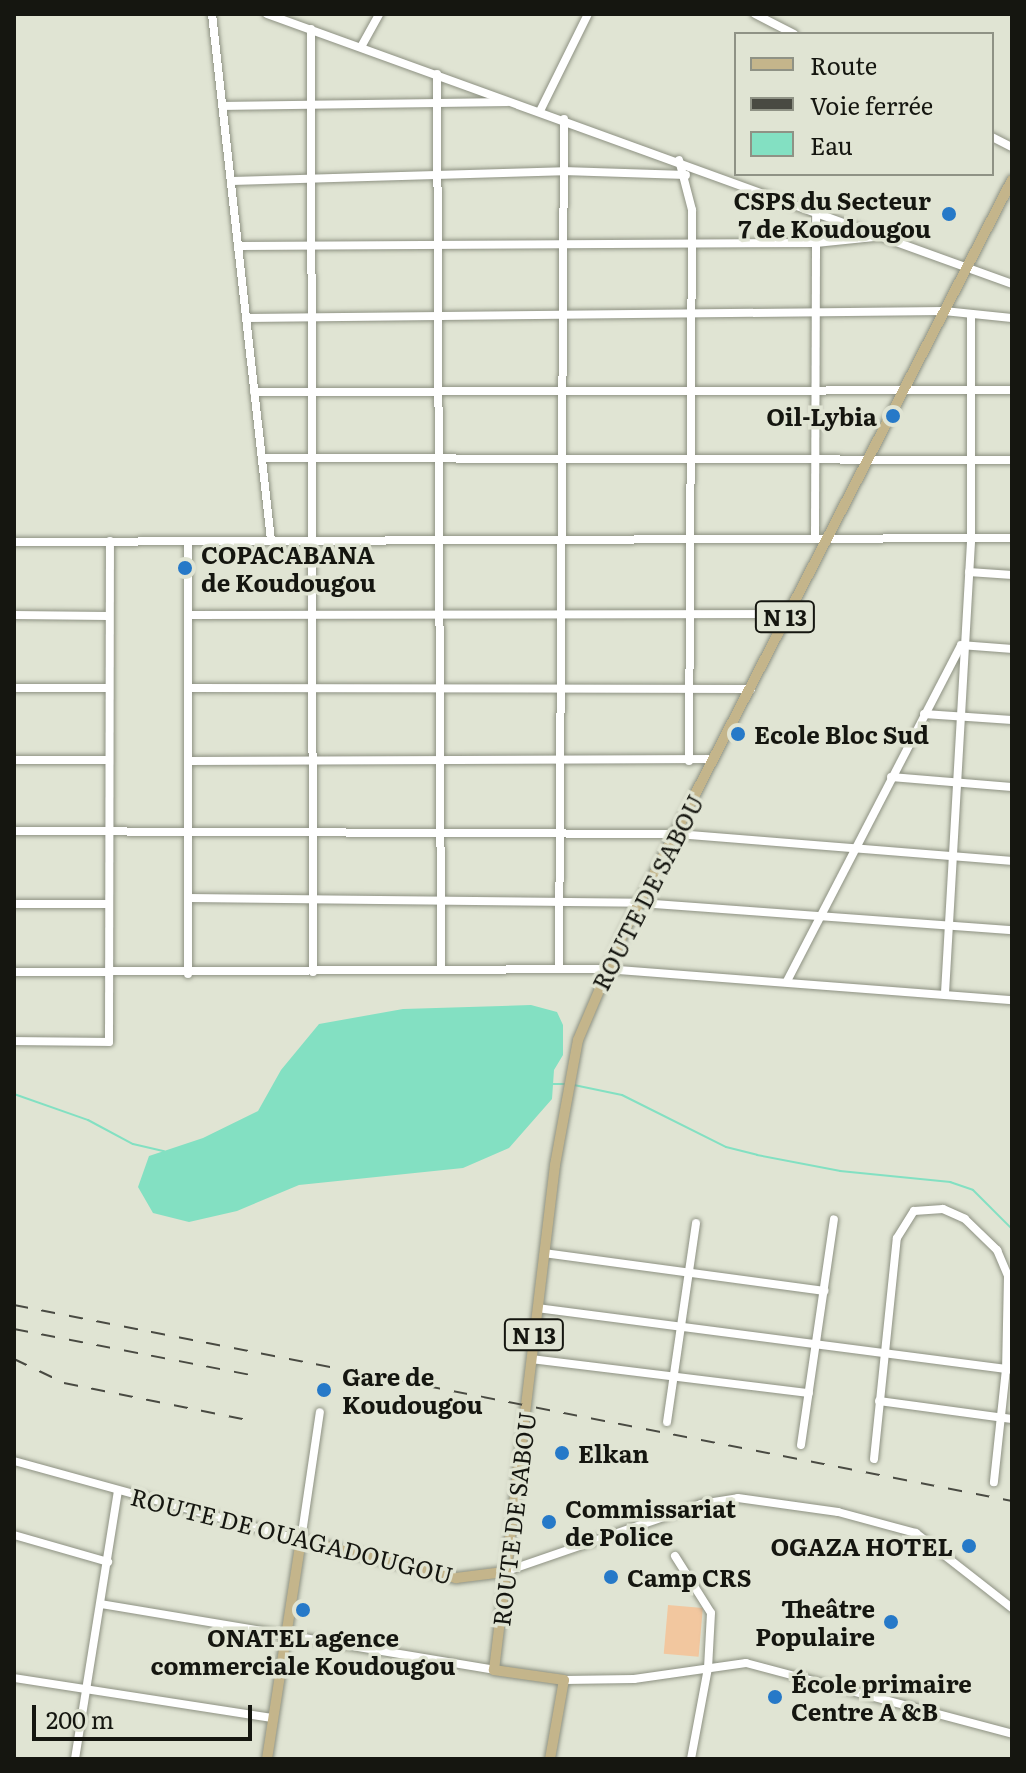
<!DOCTYPE html>
<meta charset="utf-8">
<style>
body{margin:0}
#map{position:relative;width:1026px;height:1773px;overflow:hidden;background:#e0e4d3;font-family:Literata,serif}
div>[style]{position:absolute}
.green>*{inset:0;background:#f2c79f;transform-origin:0 0}
.water>*{inset:0;background:#83e0c2}
.stream>*{height:2px;margin:-1px;padding:0 1px;transform-origin:1px;border-radius:1px;background:#83e0c2}
.roads{filter:drop-shadow(0 0 2px #8d9182) drop-shadow(0 0 2px #8d9182)}
.minor>*{height:8px;margin:-4px;padding:0 4px;transform-origin:4px;border-radius:4px;background:#fff}
.major>*{height:10px;margin:-5px;padding:0 5px;transform-origin:5px;border-radius:5px;background:#c4b58b}
.rail>*{height:2px;margin-top:-1px;transform-origin:0;background:repeating-linear-gradient(90deg,#494a42 0 14px,transparent 0 28px)}
.dots>*{width:22px;height:22px;translate:-50% -50%;box-sizing:border-box;border:4px solid #e0e4d3;border-radius:50%}
span{translate:-50% -50%;white-space:nowrap;text-align:center;line-height:1.15;-webkit-text-stroke:7px #e0e4d3;paint-order:stroke}
.shield-label span{padding:2px 6px;background:#e0e4d3;border:2px solid;border-radius:6px;-webkit-text-stroke-width:0}
.shield-label{font-size:22px;color:#151610;font-weight:700}
.poi-label{font-size:24px;color:#151610;font-weight:700}
.right{translate:-100% -50%;text-align:right}
.left{translate:0 -50%;text-align:left}
.street-label{font-size:24px;color:#151610}
.frame{position:absolute;inset:0;border:16px solid #151610;pointer-events:none}
.legend{position:absolute;left:734px;top:32px;width:260px;height:144px;box-sizing:border-box;background:#e0e4d3;border:2px solid #8f9285;margin:0;padding:10px 14px;list-style:none;font-size:24px;color:#151610}
.legend li{display:flex;align-items:center;gap:16px;height:40px}
.legend b{width:40px;border:2px solid #8f9285}
.scale{position:absolute;left:32px;top:1705px;width:220px;height:36px;box-sizing:border-box;border:4px solid #151610;border-top:0;padding-left:10px;font-size:24px;line-height:28px;white-space:nowrap;color:#151610;-webkit-text-stroke:6px #e0e4d3;paint-order:stroke}
</style>
<div id="map">
<div class="green">
<div style="left:668px;top:1605px;width:35px;height:49px;rotate:5deg"></div>
</div>
<div class="water">
<div style="clip-path:polygon(531px 1005px,557px 1012px,563px 1025px,563px 1055px,554px 1070px,552px 1099px,509px 1148px,463px 1168px,299px 1185px,237px 1211px,189px 1222px,153px 1213px,138px 1187px,149px 1156px,203px 1138px,258px 1111px,281px 1070px,319px 1024px,403px 1009px)"></div>
</div>
<div class="stream">
<div style="left:553px;top:1084px;width:11px"></div>
<div style="left:574px;top:1085px;width:49px;rotate:11.8deg"></div>
<div style="left:622px;top:1095px;width:116px;rotate:26.6deg"></div>
<div style="left:726px;top:1147px;width:32px;rotate:14deg"></div>
<div style="left:757px;top:1155px;width:85px;rotate:10.9deg"></div>
<div style="left:840px;top:1171px;width:111px;rotate:5.7deg"></div>
<div style="left:950px;top:1182px;width:24px;rotate:19deg"></div>
<div style="left:973px;top:1190px;width:55px;rotate:45deg"></div>
<div style="left:14px;top:1094px;width:78px;rotate:19.4deg"></div>
<div style="left:88px;top:1120px;width:51px;rotate:28.1deg"></div>
<div style="left:133px;top:1144px;width:32px;rotate:13deg"></div>
</div>
<div class="roads">
<div class="minor">
<div style="left:212px;top:14px;width:529px;rotate:83.6deg"></div>
<div style="left:267px;top:14px;width:792px;rotate:19.92deg"></div>
<div style="left:755px;top:14px;width:44px;rotate:27.1deg"></div>
<div style="left:311px;top:29px;width:943px;rotate:89.88deg"></div>
<div style="left:361px;top:47px;width:38px;rotate:-61deg"></div>
<div style="left:437px;top:74px;width:892px;rotate:89.74deg"></div>
<div style="left:223px;top:106px;width:284px;rotate:-0.8deg"></div>
<div style="left:540px;top:111px;width:108px;rotate:-63.7deg"></div>
<div style="left:992px;top:137px;width:22px;rotate:27deg"></div>
<div style="left:679px;top:160px;width:52px;rotate:75.4deg"></div>
<div style="left:692px;top:210px;width:551px;rotate:90.31deg"></div>
<div style="left:232px;top:181px;width:331px;rotate:-1.7deg"></div>
<div style="left:563px;top:171px;width:123px;rotate:1.9deg"></div>
<div style="left:239px;top:246px;width:577px;rotate:-0.3deg"></div>
<div style="left:816px;top:243px;width:68px;rotate:-5.9deg"></div>
<div style="left:247px;top:318px;width:697px;rotate:-0.58deg"></div>
<div style="left:944px;top:311px;width:68px;rotate:5.9deg"></div>
<div style="left:254px;top:392px;width:758px;rotate:-0.15deg"></div>
<div style="left:262px;top:458px;width:750px;rotate:0.15deg"></div>
<div style="left:815px;top:537px;width:327px;rotate:-89.8deg"></div>
<div style="left:14px;top:542px;width:998px;rotate:-0.23deg"></div>
<div style="left:969px;top:572px;width:43px;rotate:4deg"></div>
<div style="left:14px;top:615px;width:94px;rotate:0.6deg"></div>
<div style="left:188px;top:615px;width:599px;rotate:-0.1deg"></div>
<div style="left:14px;top:688px;width:92px"></div>
<div style="left:188px;top:688px;width:563px;rotate:0.1deg"></div>
<div style="left:924px;top:714px;width:88px;rotate:3.9deg"></div>
<div style="left:14px;top:760px;width:93px"></div>
<div style="left:188px;top:761px;width:526px;rotate:-0.22deg"></div>
<div style="left:891px;top:777px;width:121px;rotate:4.7deg"></div>
<div style="left:14px;top:831px;width:664px;rotate:0.26deg"></div>
<div style="left:678px;top:834px;width:335px;rotate:4.6deg"></div>
<div style="left:188px;top:898px;width:453px;rotate:0.6deg"></div>
<div style="left:641px;top:903px;width:372px;rotate:4.2deg"></div>
<div style="left:14px;top:904px;width:93px"></div>
<div style="left:559px;top:969px;width:850px;rotate:-89.66deg"></div>
<div style="left:14px;top:972px;width:592px;rotate:-0.29deg"></div>
<div style="left:606px;top:969px;width:407px;rotate:4.4deg"></div>
<div style="left:188px;top:974px;width:433px;rotate:-90deg"></div>
<div style="left:787px;top:981px;width:378px;rotate:-62.6deg"></div>
<div style="left:961px;top:645px;width:51px;rotate:4.5deg"></div>
<div style="left:945px;top:993px;width:455px;rotate:-86.7deg"></div>
<div style="left:971px;top:539px;width:223px;rotate:-90deg"></div>
<div style="left:14px;top:1041px;width:95px;rotate:0.6deg"></div>
<div style="left:109px;top:1042px;width:501px;rotate:-89.89deg"></div>
<div style="left:544px;top:1253px;width:283px;rotate:7.7deg"></div>
<div style="left:537px;top:1308px;width:479px;rotate:7.4deg"></div>
<div style="left:531px;top:1359px;width:280px;rotate:7deg"></div>
<div style="left:879px;top:1401px;width:134px;rotate:7.7deg"></div>
<div style="left:667px;top:1422px;width:201px;rotate:-81.7deg"></div>
<div style="left:801px;top:1445px;width:228px;rotate:-81.7deg"></div>
<div style="left:874px;top:1459px;width:222px;rotate:-84.1deg"></div>
<div style="left:897px;top:1238px;width:32px;rotate:-58deg"></div>
<div style="left:914px;top:1211px;width:29px;rotate:-4deg"></div>
<div style="left:943px;top:1209px;width:24px;rotate:24deg"></div>
<div style="left:965px;top:1219px;width:45px;rotate:44.1deg"></div>
<div style="left:997px;top:1250px;width:28px;rotate:67deg"></div>
<div style="left:1008px;top:1276px;width:93px;rotate:91.2deg"></div>
<div style="left:1006px;top:1369px;width:114px;rotate:96.1deg"></div>
<div style="left:14px;top:1461px;width:298px;rotate:15.4deg"></div>
<div style="left:301px;top:1540px;width:129px;rotate:-81.6deg"></div>
<div style="left:14px;top:1535px;width:98px;rotate:16deg"></div>
<div style="left:675px;top:1556px;width:67px;rotate:57.7deg"></div>
<div style="left:711px;top:1613px;width:55px;rotate:93.1deg"></div>
<div style="left:708px;top:1668px;width:93px;rotate:100.6deg"></div>
<div style="left:504px;top:1572px;width:208px;rotate:-19deg"></div>
<div style="left:701px;top:1504px;width:37px;rotate:-9deg"></div>
<div style="left:738px;top:1498px;width:101px;rotate:8deg"></div>
<div style="left:838px;top:1512px;width:81px;rotate:15.1deg"></div>
<div style="left:916px;top:1533px;width:122px;rotate:38deg"></div>
<div style="left:101px;top:1604px;width:399px;rotate:9.5deg"></div>
<div style="left:14px;top:1678px;width:262px;rotate:8.8deg"></div>
<div style="left:564px;top:1680px;width:70px;rotate:-0.8deg"></div>
<div style="left:634px;top:1679px;width:113px;rotate:-8.1deg"></div>
<div style="left:746px;top:1663px;width:275px;rotate:14.9deg"></div>
<div style="left:75px;top:1759px;width:270px;rotate:-80.9deg"></div>
</div>
<div class="major">
<div style="left:267px;top:1759px;width:222px;rotate:-81.2deg"></div>
<div style="left:301px;top:1540px;width:160px;rotate:13.8deg"></div>
<div style="left:456px;top:1578px;width:48px;rotate:-7.1deg"></div>
<div style="left:550px;top:1759px;width:80px;rotate:-80deg"></div>
<div style="left:564px;top:1680px;width:71px;rotate:-171.9deg"></div>
<div style="left:494px;top:1670px;width:509px;rotate:-83.11deg"></div>
<div style="left:555px;top:1165px;width:127px;rotate:-79.6deg"></div>
<div style="left:578px;top:1040px;width:117px;rotate:-66.9deg"></div>
<div style="left:624px;top:932px;width:846px;rotate:-62.71deg"></div>
</div>
</div>
<div class="rail">
<div style="left:14px;top:1305px;width:1017px;rotate:11.11deg"></div>
<div style="left:14px;top:1329px;width:251px;rotate:11deg"></div>
<div style="left:14px;top:1359px;width:55px;rotate:25.6deg"></div>
<div style="left:64px;top:1383px;width:192px;rotate:11.4deg"></div>
</div>
<div class="dots">
<div style="left:949px;top:214px;background:#2679c8"></div>
<div style="left:893px;top:416px;background:#2679c8"></div>
<div style="left:185px;top:568px;background:#2679c8"></div>
<div style="left:738px;top:734px;background:#2679c8"></div>
<div style="left:324px;top:1390px;background:#2679c8"></div>
<div style="left:562px;top:1453px;background:#2679c8"></div>
<div style="left:549px;top:1522px;background:#2679c8"></div>
<div style="left:969px;top:1546px;background:#2679c8"></div>
<div style="left:611px;top:1577px;background:#2679c8"></div>
<div style="left:303px;top:1610px;background:#2679c8"></div>
<div style="left:891px;top:1622px;background:#2679c8"></div>
<div style="left:775px;top:1697px;background:#2679c8"></div>
</div>
<div class="shield-label">
<span style="left:785px;top:617px">N 13</span>
<span style="left:534px;top:1335px">N 13</span>
</div>
<div class="poi-label">
<span class="right" style="left:931px;top:214px">CSPS du Secteur<br>7 de Koudougou</span>
<span class="right" style="left:877px;top:416px">Oil-Lybia</span>
<span class="left" style="left:201px;top:568px">COPACABANA<br>de Koudougou</span>
<span class="left" style="left:754px;top:734px">Ecole Bloc Sud</span>
<span class="left" style="left:342px;top:1390px">Gare de<br>Koudougou</span>
<span class="left" style="left:578px;top:1453px">Elkan</span>
<span class="left" style="left:565px;top:1522px">Commissariat<br>de Police</span>
<span class="right" style="left:953px;top:1546px">OGAZA HOTEL</span>
<span class="left" style="left:627px;top:1577px">Camp CRS</span>
<span class="right" style="left:875px;top:1622px">Theâtre<br>Populaire</span>
<span style="left:303px;top:1651px">ONATEL agence<br>commerciale Koudougou</span>
<span class="left" style="left:791px;top:1697px">École primaire<br>Centre A &amp;B</span>
</div>
<div class="street-label">
<span style="left:647px;top:892px;rotate:-63deg">ROUTE DE SABOU</span>
<span style="left:513px;top:1519px;rotate:-83deg">ROUTE DE SABOU</span>
<span style="left:292px;top:1535px;rotate:14deg">ROUTE DE OUAGADOUGOU</span>
</div>
<div class="frame"></div>
<ul class="legend">
<li><b style="height:10px;background:#c4b58b"></b>Route</li>
<li><b style="height:10px;background:#494a42"></b>Voie ferrée</li>
<li><b style="height:22px;background:#83e0c2"></b>Eau</li>
</ul>
<div class="scale">200 m</div>
</div>
